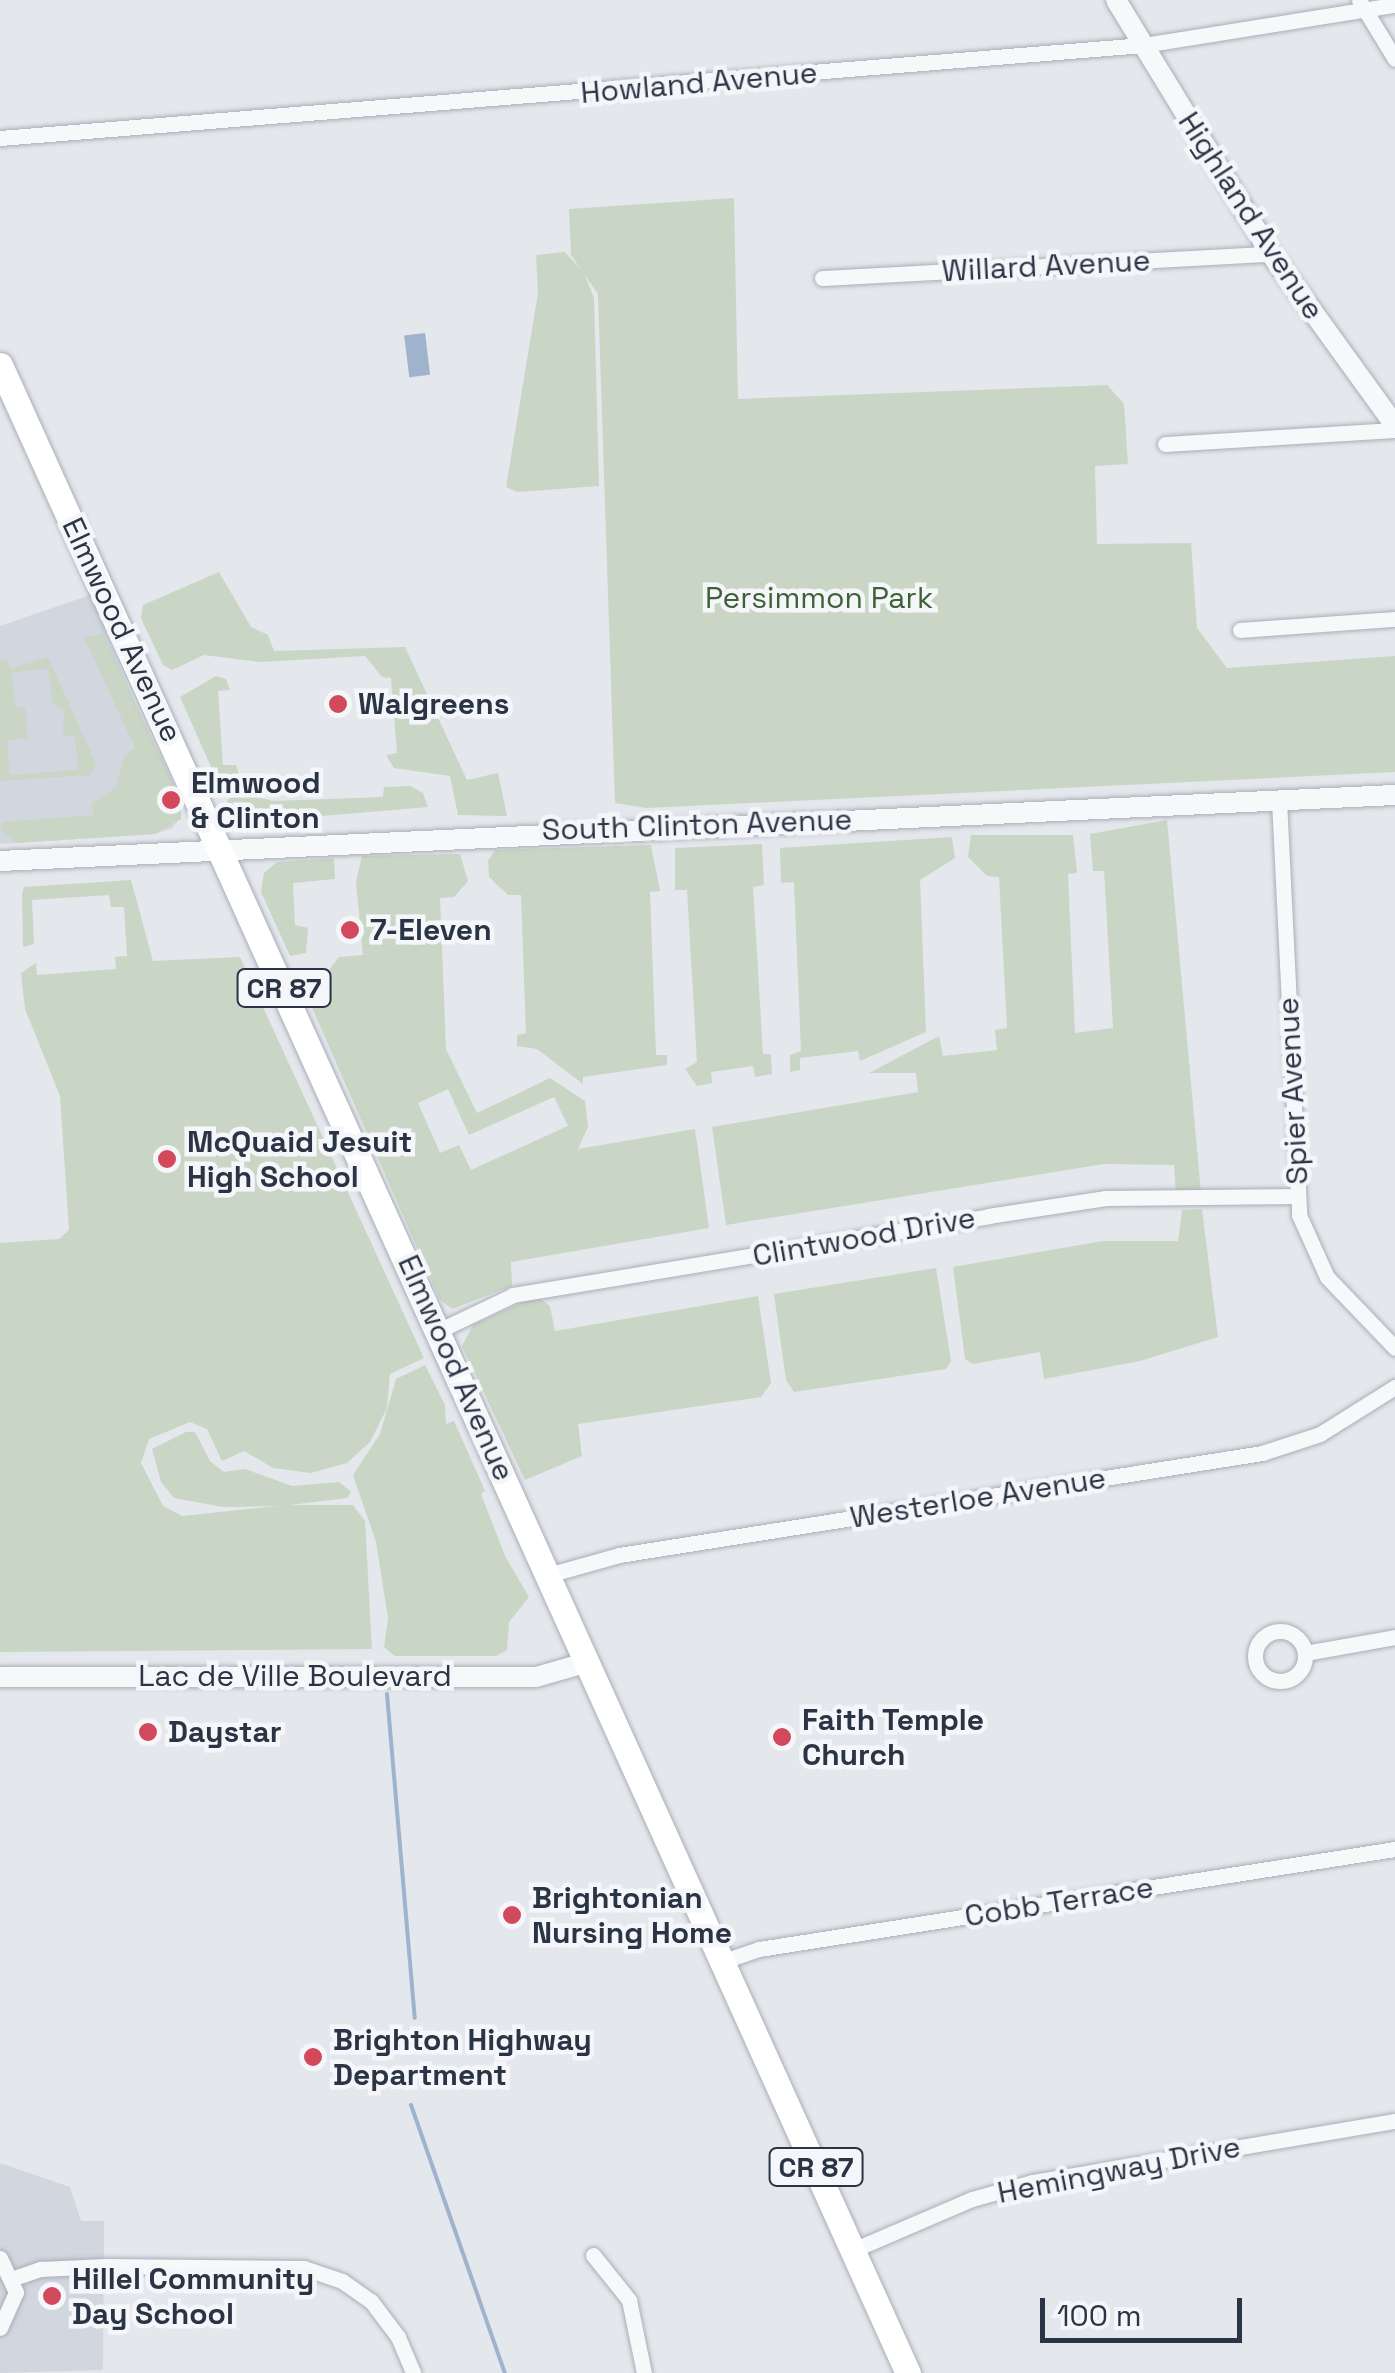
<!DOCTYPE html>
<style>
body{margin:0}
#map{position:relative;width:1395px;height:2373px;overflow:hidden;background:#e4e7ec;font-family:"Space Grotesk",sans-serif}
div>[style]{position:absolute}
.built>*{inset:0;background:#d2d6de}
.green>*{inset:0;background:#c9d6c5}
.water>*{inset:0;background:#9fb4cc;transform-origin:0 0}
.stream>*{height:4px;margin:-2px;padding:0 2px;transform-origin:2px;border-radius:2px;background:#9fb4cc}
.roads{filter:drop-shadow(0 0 2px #a9aeb7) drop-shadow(0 0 2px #a9aeb7)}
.minor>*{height:15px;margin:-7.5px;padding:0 7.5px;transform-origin:7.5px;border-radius:7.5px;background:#f7f8fa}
.minor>.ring{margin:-7.5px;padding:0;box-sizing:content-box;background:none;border:15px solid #f7f8fa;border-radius:50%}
.tertiary>*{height:20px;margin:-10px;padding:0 10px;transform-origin:10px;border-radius:10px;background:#f7f8fa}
.primary>*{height:25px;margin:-12.5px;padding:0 12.5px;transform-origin:12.5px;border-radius:12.5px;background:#fff}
.dots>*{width:28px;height:28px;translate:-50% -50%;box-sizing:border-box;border:5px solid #f4f6f9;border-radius:50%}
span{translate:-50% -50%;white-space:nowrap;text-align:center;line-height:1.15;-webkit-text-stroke:9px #f4f6f9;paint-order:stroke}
.shield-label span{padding:2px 8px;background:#f4f6f9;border:2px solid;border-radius:8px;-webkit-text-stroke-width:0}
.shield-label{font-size:28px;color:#2b3445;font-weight:700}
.street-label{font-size:30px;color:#2b3445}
.park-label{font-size:30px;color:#3f6138}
.poi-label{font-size:30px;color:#2b3445;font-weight:700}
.left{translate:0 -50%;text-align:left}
.scale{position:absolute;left:1040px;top:2298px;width:202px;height:45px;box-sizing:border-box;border:5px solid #2b3445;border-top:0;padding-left:12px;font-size:30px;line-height:35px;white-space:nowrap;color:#2b3445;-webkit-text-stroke:8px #f4f6f9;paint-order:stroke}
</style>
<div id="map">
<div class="built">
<div style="clip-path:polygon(90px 595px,182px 815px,172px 828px,154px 834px,0 844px,0 626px)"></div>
<div style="clip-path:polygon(0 2163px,70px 2187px,81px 2221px,104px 2221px,103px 2370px,0 2373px)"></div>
</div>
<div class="green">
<div style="clip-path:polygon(734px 198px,738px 399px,1107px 385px,1124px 404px,1128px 464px,1095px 466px,1097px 544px,1191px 543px,1197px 628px,1227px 668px,1395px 656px,1395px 772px,647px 808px,615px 803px,598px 294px,571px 255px,569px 209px)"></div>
<div style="clip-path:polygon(565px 252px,584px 273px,594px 298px,599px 486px,517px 492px,506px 487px,538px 293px,536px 255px)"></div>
<div style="clip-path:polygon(219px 572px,251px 627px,268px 635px,274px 651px,405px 647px,467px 780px,498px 773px,507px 816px,458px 815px,450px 776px,394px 768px,386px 755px,397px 753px,391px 678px,382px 677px,365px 656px,261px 662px,204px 655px,172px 670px,163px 665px,141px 618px,143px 605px)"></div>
<div style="clip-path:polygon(103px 634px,181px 800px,181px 819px,155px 834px,16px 843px,1px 831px,2px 822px,93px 815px,92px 803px,116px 787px,125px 755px,135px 748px,84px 637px)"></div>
<div style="clip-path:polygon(evenodd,48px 657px,96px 764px,90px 775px,0 781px,0 660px,7px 659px,11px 669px,48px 657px,48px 669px,53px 704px,64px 709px,63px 736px,75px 736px,78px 770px,10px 775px,7px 740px,28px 738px,25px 707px,15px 707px,12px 672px,48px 669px)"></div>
<div style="clip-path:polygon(216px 676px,226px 679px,230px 690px,218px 691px,223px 765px,236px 765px,239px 775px,236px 783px,224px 773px,231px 793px,224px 796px,180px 697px)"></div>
<div style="clip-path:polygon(246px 782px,241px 793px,273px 801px,383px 797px,384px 787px,410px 786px,423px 793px,428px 807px,252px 822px,235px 815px,227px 801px)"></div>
<div style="clip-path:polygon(1167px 820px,1201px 1193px,1176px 1194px,1174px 1165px,1104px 1164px,726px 1225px,712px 1127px,918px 1092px,916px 1073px,869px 1073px,939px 1036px,943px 1056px,997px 1050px,995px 1030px,1007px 1028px,999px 877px,987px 876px,968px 857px,971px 835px,1073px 835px,1077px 873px,1068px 874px,1075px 1033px,1113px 1028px,1104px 871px,1093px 871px,1090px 834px)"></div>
<div style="clip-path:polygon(952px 837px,955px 858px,920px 880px,926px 1032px,860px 1061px,858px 1051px,800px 1058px,800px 1070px,790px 1072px,790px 1055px,801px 1051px,794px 882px,781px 883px,780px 848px)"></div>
<div style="clip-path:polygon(762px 844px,764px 885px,753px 887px,763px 1054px,771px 1054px,772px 1074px,755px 1077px,753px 1066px,711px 1072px,712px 1083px,697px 1086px,685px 1069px,697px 1062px,687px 890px,675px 890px,675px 848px)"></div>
<div style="clip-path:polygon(651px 845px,660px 891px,650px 892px,656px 1055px,667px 1055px,667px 1065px,583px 1077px,583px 1084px,537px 1049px,517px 1046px,517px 1035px,526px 1033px,521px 895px,508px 895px,489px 877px,488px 861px,495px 850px)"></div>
<div style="clip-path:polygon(evenodd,460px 854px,468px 881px,454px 897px,440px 898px,446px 1049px,477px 1113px,550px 1078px,585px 1101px,588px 1127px,578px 1149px,695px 1129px,709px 1228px,511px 1262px,512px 1286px,452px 1309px,440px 1300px,300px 980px,314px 972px,324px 976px,339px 957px,363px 955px,356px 882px,362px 856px,460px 854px,448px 1089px,469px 1135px,554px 1097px,568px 1126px,471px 1170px,459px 1145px,440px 1153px,418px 1103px,448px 1089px)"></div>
<div style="clip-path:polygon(334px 858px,335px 879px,293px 883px,295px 925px,308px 928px,306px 953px,290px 956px,261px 892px,264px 873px,277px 862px)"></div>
<div style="clip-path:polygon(131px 880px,153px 961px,240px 957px,424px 1358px,390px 1374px,387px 1408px,370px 1442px,347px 1463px,311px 1473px,273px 1468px,244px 1451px,222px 1461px,207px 1429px,190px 1422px,149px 1439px,141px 1463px,163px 1506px,182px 1516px,279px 1506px,223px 1507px,174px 1498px,161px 1482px,152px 1449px,186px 1432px,195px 1432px,210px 1461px,224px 1472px,245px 1469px,292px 1486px,339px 1482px,351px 1492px,347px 1498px,290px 1505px,353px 1505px,365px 1521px,372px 1649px,0 1652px,0 1243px,59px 1239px,69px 1230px,60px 1096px,25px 1009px,21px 973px,36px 963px,37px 975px,116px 969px,115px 957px,127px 956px,124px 907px,111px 907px,109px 895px,32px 900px,34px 944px,23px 947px,22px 894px,24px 887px)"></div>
<div style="clip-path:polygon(1202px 1209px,1218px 1337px,1140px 1361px,1044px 1379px,1040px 1352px,973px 1364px,965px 1359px,953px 1267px,1103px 1241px,1178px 1241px,1182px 1210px)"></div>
<div style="clip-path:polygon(936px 1268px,951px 1361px,946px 1369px,794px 1392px,786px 1380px,774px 1294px)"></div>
<div style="clip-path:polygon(536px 1296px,550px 1306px,555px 1331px,758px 1296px,771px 1383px,761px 1397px,578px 1424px,582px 1456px,525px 1480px,462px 1346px,473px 1325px)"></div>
<div style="clip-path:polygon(425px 1365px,445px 1405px,446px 1424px,454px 1421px,485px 1491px,481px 1494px,505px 1556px,529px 1597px,509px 1622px,507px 1650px,496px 1656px,395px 1656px,384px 1647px,388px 1618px,376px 1542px,353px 1475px,380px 1434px,396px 1379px)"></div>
</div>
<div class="water">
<div style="left:425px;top:333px;width:42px;height:21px;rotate:83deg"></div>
</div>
<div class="stream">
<div style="left:387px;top:1694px;width:325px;rotate:85.1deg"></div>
<div style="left:411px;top:2105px;width:284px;rotate:70.7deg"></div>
</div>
<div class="roads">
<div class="minor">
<div style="left:1359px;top:0;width:69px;rotate:58.6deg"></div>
<div style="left:0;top:138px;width:1148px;rotate:-4.65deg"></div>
<div style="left:1144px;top:45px;width:254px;rotate:-9.1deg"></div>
<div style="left:822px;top:278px;width:450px;rotate:-3.1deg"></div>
<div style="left:1165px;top:444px;width:230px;rotate:-3.5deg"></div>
<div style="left:1240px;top:630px;width:155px;rotate:-4.1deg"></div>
<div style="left:1279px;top:800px;width:415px;rotate:87.2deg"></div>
<div style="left:1299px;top:1215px;width:68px;rotate:65.7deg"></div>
<div style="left:1327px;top:1277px;width:98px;rotate:46.2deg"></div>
<div style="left:438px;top:1331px;width:83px;rotate:-25.6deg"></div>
<div style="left:513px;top:1295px;width:482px;rotate:-9.4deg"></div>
<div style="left:988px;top:1216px;width:119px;rotate:-8.7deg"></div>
<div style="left:1106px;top:1198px;width:192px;rotate:-0.6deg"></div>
<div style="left:548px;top:1575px;width:74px;rotate:-15.7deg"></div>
<div style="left:619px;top:1555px;width:651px;rotate:-9.01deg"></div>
<div style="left:1262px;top:1453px;width:61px;rotate:-18.1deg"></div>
<div style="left:1320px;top:1434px;width:89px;rotate:-32.1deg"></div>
<div class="ring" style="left:1255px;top:1631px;width:35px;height:35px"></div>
<div style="left:1305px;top:1653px;width:91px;rotate:-10.1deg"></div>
<div style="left:724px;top:1961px;width:37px;rotate:-19deg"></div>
<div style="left:759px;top:1949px;width:644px;rotate:-8.94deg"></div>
<div style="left:853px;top:2250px;width:129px;rotate:-23.2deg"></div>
<div style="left:972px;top:2199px;width:63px;rotate:-15.6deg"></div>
<div style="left:1033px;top:2182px;width:367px;rotate:-9.6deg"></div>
<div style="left:593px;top:2255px;width:58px;rotate:51.3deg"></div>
<div style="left:629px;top:2300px;width:75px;rotate:78.4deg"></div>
<div style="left:0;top:2258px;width:38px;rotate:65deg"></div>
<div style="left:16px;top:2292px;width:39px;rotate:114deg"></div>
<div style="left:14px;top:2278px;width:28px;rotate:-19deg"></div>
<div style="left:40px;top:2269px;width:65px;rotate:-2.6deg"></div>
<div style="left:105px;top:2266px;width:199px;rotate:0.6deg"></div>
<div style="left:304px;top:2268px;width:40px;rotate:18.9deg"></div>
<div style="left:342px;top:2281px;width:35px;rotate:35deg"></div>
<div style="left:371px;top:2301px;width:45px;rotate:53.1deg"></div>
<div style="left:398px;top:2337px;width:39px;rotate:67deg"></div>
</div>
<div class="tertiary">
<div style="left:1116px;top:0;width:298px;rotate:58.6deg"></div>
<div style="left:1271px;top:254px;width:211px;rotate:54.1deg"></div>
<div style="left:0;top:861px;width:1397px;rotate:-2.71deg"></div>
<div style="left:0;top:1677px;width:536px"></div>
<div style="left:536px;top:1677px;width:54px;rotate:-16.1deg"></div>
</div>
<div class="primary">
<div style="left:0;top:365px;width:2204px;rotate:65.67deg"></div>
</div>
</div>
<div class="dots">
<div style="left:338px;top:704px;background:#d1495b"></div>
<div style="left:171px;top:800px;background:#d1495b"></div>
<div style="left:350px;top:930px;background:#d1495b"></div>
<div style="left:167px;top:1159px;background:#d1495b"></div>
<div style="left:148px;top:1732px;background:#d1495b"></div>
<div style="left:782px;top:1737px;background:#d1495b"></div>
<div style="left:512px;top:1915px;background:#d1495b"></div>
<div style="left:313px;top:2057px;background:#d1495b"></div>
<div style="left:52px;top:2296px;background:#d1495b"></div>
</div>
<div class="shield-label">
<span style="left:284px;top:988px">CR 87</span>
<span style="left:816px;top:2167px">CR 87</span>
</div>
<div class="street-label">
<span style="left:699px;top:83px;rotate:-5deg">Howland Avenue</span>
<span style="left:1251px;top:216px;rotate:57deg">Highland Avenue</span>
<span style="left:1046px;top:266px;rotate:-3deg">Willard Avenue</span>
<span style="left:122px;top:630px;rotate:65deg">Elmwood Avenue</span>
<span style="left:697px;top:825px;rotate:-2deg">South Clinton Avenue</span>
<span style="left:1293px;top:1091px;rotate:-93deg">Spier Avenue</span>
<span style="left:864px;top:1237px;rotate:-10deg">Clintwood Drive</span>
<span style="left:456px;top:1368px;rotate:66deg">Elmwood Avenue</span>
<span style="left:978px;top:1498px;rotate:-9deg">Westerloe Avenue</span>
<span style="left:295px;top:1676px">Lac de Ville Boulevard</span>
<span style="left:1059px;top:1902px;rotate:-9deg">Cobb Terrace</span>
<span style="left:1119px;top:2170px;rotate:-11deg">Hemingway Drive</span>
</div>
<div class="park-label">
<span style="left:819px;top:598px">Persimmon Park</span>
</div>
<div class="poi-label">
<span class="left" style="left:358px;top:704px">Walgreens</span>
<span class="left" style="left:191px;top:800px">Elmwood<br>&amp; Clinton</span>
<span class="left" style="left:370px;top:930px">7-Eleven</span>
<span class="left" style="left:187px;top:1159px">McQuaid Jesuit<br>High School</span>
<span class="left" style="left:802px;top:1737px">Faith Temple<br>Church</span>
<span class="left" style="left:168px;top:1732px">Daystar</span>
<span class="left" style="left:532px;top:1915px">Brightonian<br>Nursing Home</span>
<span class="left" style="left:333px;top:2057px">Brighton Highway<br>Department</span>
<span class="left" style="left:72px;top:2296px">Hillel Community<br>Day School</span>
</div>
<div class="scale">100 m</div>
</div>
